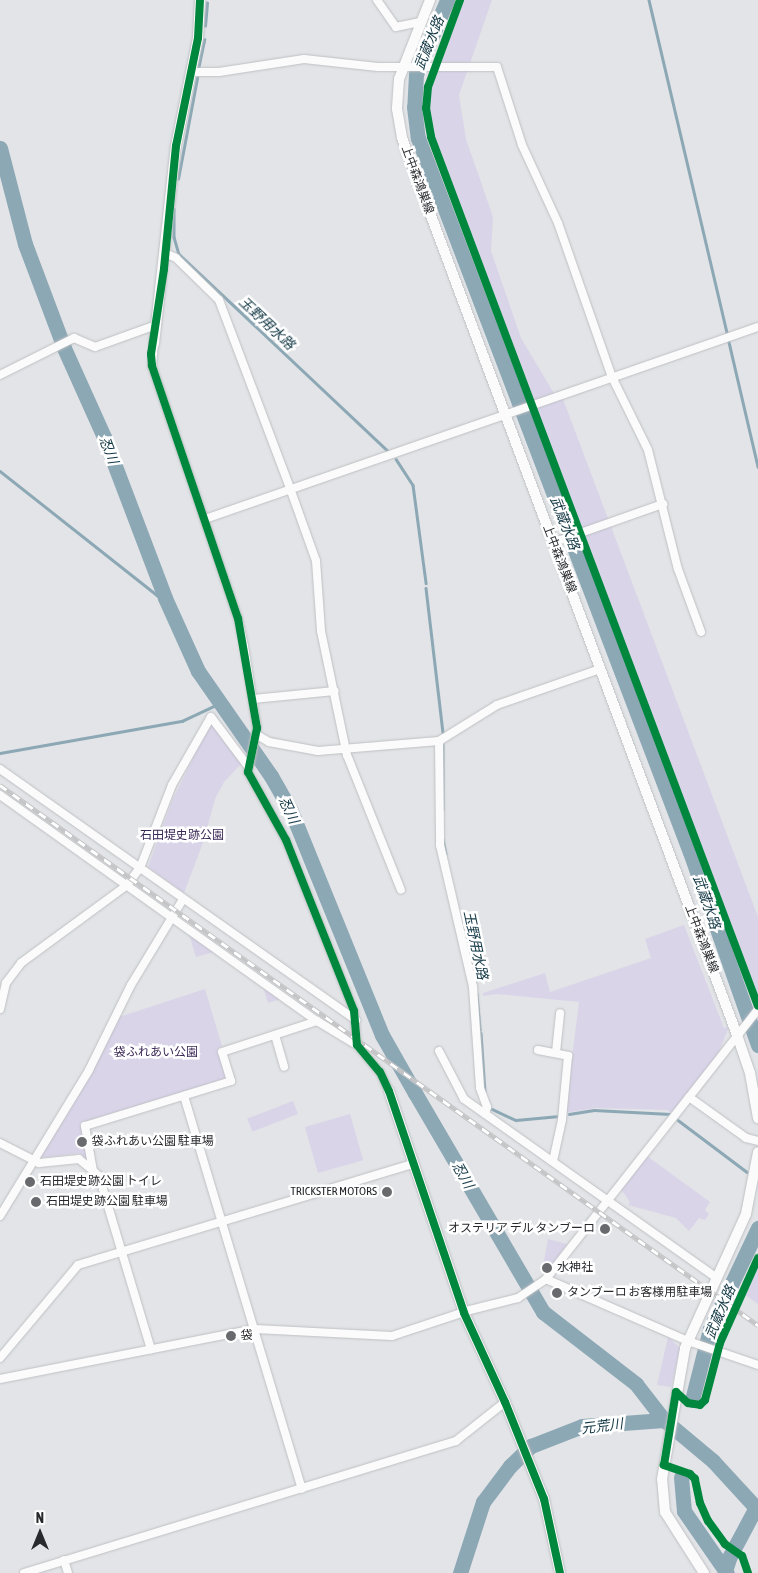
<!DOCTYPE html>
<meta charset="utf-8">
<style>
body{margin:0}
#map{position:relative;width:758px;height:1573px;overflow:hidden;background:#e2e4e7;font-family:"Asap Condensed","Noto Sans JP",sans-serif}
div>[style]{position:absolute}
.green>*{inset:0;background:#dad4e9;transform-origin:0 0}
.stream>*{height:2.5px;margin:-1.25px;padding:0 1.25px;transform-origin:1.25px;border-radius:1.25px;background:#8da8b5}
.river>*{height:15px;margin:-7.5px;padding:0 7.5px;transform-origin:7.5px;border-radius:7.5px;background:#8da8b5}
.roads{filter:drop-shadow(0 0 1px #bec0c3) drop-shadow(0 0 1px #bec0c3)}
.street>*{height:8px;margin:-4px;padding:0 4px;transform-origin:4px;border-radius:4px;background:#fbfbfb}
.secondary>*{height:10px;margin:-5px;padding:0 5px;transform-origin:5px;border-radius:5px;background:#fbfbfb}
.rail>*{height:4.5px;margin-top:-2.25px;transform-origin:0;background:repeating-linear-gradient(90deg,#fff 0 8px,#c5c5c7 0 16px);box-sizing:border-box;border-block:1px solid #c5c5c7}
.cycleway>*{height:8px;margin:-4px;padding:0 4px;transform-origin:4px;border-radius:4px;background:#00873e}
.dots>*{width:14px;height:14px;translate:-50% -50%;box-sizing:border-box;border:2px solid #fff;border-radius:50%}
span{translate:-50% -50%;white-space:nowrap;text-align:center;line-height:1.15;-webkit-text-stroke:5px #fff;paint-order:stroke}
.street-label{font-size:12px;color:#28292c}
.park-label{font-size:12px;color:#3b2956}
.poi-label{font-size:12px;color:#28292c}
.left{translate:0 -50%;text-align:left}
.right{translate:-100% -50%;text-align:right}
.water-label{font-size:14px;color:#123744;font-style:italic}
.north{position:absolute;left:15px;top:1508px;width:50px;height:50px;-webkit-text-stroke:4px #fff;paint-order:stroke;rotate:0deg;font-size:14px;font-weight:700;line-height:20px;text-align:center;color:#28292c}
.north::after{content:'';display:block;margin:auto;width:18px;height:22px;background:#28292c;clip-path:polygon(50% 0,100% 100%,50% 72%,0 100%)}
</style>
<div id="map">
<div class="green">
<div style="clip-path:polygon(463px 0,492px 0,459px 95px,466px 139px,493px 217px,491px 251px,521px 338px,558px 400px,563px 399px,758px 917px,758px 999px,434px 136px,429px 109px,432px 79px)"></div>
<div style="clip-path:polygon(211px 722px,241px 764px,224px 782px,215px 799px,204px 840px,184px 893px,148px 867px,172px 801px)"></div>
<div style="clip-path:polygon(684px 925px,724px 1028px,729px 1027px,716px 1059px,672px 1113px,667px 1110px,596px 1108px,565px 1113px,579px 1002px,497px 994px,483px 996px,483px 993px,545px 973px,550px 992px,651px 958px,645px 939px)"></div>
<div style="clip-path:polygon(189px 934px,214px 952px,196px 957px)"></div>
<div style="clip-path:polygon(263px 987px,281px 999px,268px 1003px)"></div>
<div style="clip-path:polygon(205px 989px,222px 1046px,218px 1048px,226px 1080px,80px 1123px,90px 1158px,88px 1161px,79px 1153px,40px 1158px,119px 1017px)"></div>
<div style="left:293px;top:1101px;width:14px;height:49px;rotate:69deg"></div>
<div style="left:350px;top:1114px;width:48px;height:47px;rotate:74deg"></div>
<div style="clip-path:polygon(647px 1156px,710px 1202px,705px 1210px,709px 1214px,705px 1220px,699px 1218px,689px 1231px,676px 1218px,628px 1205px,630px 1202px,621px 1189px)"></div>
<div style="clip-path:polygon(548px 1239px,567px 1244px,549px 1268px,543px 1266px)"></div>
<div style="clip-path:polygon(758px 1265px,758px 1304px,744px 1294px)"></div>
<div style="clip-path:polygon(668px 1337px,680px 1348px,671px 1387px,657px 1385px)"></div>
</div>
<div class="stream">
<div style="left:649px;top:0;width:342px;rotate:76.8deg"></div>
<div style="left:205px;top:26px;width:23px;rotate:-85deg"></div>
<div style="left:198px;top:69px;width:30px;rotate:-78deg"></div>
<div style="left:178px;top:179px;width:103px;rotate:-79.3deg"></div>
<div style="left:174px;top:209px;width:28px;rotate:90deg"></div>
<div style="left:174px;top:237px;width:18px;rotate:74deg"></div>
<div style="left:179px;top:254px;width:287px;rotate:43.3deg"></div>
<div style="left:729px;top:342px;width:128px;rotate:76.9deg"></div>
<div style="left:396px;top:459px;width:31px;rotate:57deg"></div>
<div style="left:413px;top:485px;width:99px;rotate:82.4deg"></div>
<div style="left:0;top:471px;width:200px;rotate:38.3deg"></div>
<div style="left:157px;top:595px;width:9px;rotate:21deg"></div>
<div style="left:426px;top:588px;width:146px;rotate:83.3deg"></div>
<div style="left:443px;top:745px;width:64px;rotate:90deg"></div>
<div style="left:0;top:753px;width:185px;rotate:-10deg"></div>
<div style="left:182px;top:721px;width:42px;rotate:-25.3deg"></div>
<div style="left:443px;top:839px;width:15px;rotate:79deg"></div>
<div style="left:477px;top:994px;width:36px;rotate:85deg"></div>
<div style="left:481px;top:1033px;width:58px;rotate:86.1deg"></div>
<div style="left:492px;top:1109px;width:26px;rotate:25deg"></div>
<div style="left:516px;top:1120px;width:43px;rotate:-5.3deg"></div>
<div style="left:569px;top:1114px;width:25px;rotate:-9deg"></div>
<div style="left:594px;top:1110px;width:76px;rotate:3deg"></div>
<div style="left:678px;top:1120px;width:86px;rotate:37deg"></div>
</div>
<div class="river">
<div style="left:447px;top:0;width:80px;rotate:112.7deg"></div>
<div style="left:416px;top:74px;width:33px;rotate:93deg"></div>
<div style="left:414px;top:107px;width:31px;rotate:83deg"></div>
<div style="left:418px;top:138px;width:764px;rotate:69.15deg"></div>
<div style="left:690px;top:852px;width:205px;rotate:70.6deg"></div>
<div style="left:0;top:148px;width:99px;rotate:75.4deg"></div>
<div style="left:25px;top:244px;width:111px;rotate:69.4deg"></div>
<div style="left:64px;top:348px;width:98px;rotate:65.8deg"></div>
<div style="left:104px;top:437px;width:172px;rotate:69.2deg"></div>
<div style="left:165px;top:598px;width:80px;rotate:65.7deg"></div>
<div style="left:198px;top:671px;width:128px;rotate:55.2deg"></div>
<div style="left:271px;top:776px;width:40px;rotate:60.3deg"></div>
<div style="left:291px;top:811px;width:242px;rotate:67.9deg"></div>
<div style="left:382px;top:1035px;width:67px;rotate:60.4deg"></div>
<div style="left:415px;top:1093px;width:254px;rotate:59.7deg"></div>
<div style="left:543px;top:1312px;width:118px;rotate:37.7deg"></div>
<div style="left:636px;top:1384px;width:46px;rotate:52.1deg"></div>
<div style="left:664px;top:1420px;width:64px;rotate:39.9deg"></div>
<div style="left:713px;top:1461px;width:67px;rotate:47.4deg"></div>
<div style="left:692px;top:1400px;width:73px;rotate:-75.8deg"></div>
<div style="left:710px;top:1329px;width:112px;rotate:-64.6deg"></div>
<div style="left:681px;top:1477px;width:34px;rotate:85deg"></div>
<div style="left:684px;top:1511px;width:75px;rotate:55.3deg"></div>
<div style="left:725px;top:1571px;width:16px;rotate:-72deg"></div>
<div style="left:730px;top:1556px;width:55px;rotate:-62deg"></div>
<div style="left:460px;top:1573px;width:75px;rotate:-72.1deg"></div>
<div style="left:483px;top:1502px;width:45px;rotate:-53.1deg"></div>
<div style="left:510px;top:1466px;width:29px;rotate:-44deg"></div>
<div style="left:531px;top:1446px;width:55px;rotate:-21.4deg"></div>
<div style="left:582px;top:1426px;width:82px;rotate:-4.2deg"></div>
</div>
<div class="roads">
<div class="street">
<div style="left:377px;top:0;width:33px;rotate:55deg"></div>
<div style="left:396px;top:27px;width:25px;rotate:-12deg"></div>
<div style="left:192px;top:72px;width:27px"></div>
<div style="left:219px;top:72px;width:86px;rotate:-8.7deg"></div>
<div style="left:304px;top:59px;width:74px;rotate:6.2deg"></div>
<div style="left:378px;top:67px;width:119px"></div>
<div style="left:497px;top:67px;width:82px;rotate:72.2deg"></div>
<div style="left:522px;top:145px;width:86px;rotate:65.2deg"></div>
<div style="left:558px;top:223px;width:163px;rotate:70.7deg"></div>
<div style="left:612px;top:377px;width:81px;rotate:63.7deg"></div>
<div style="left:648px;top:450px;width:123px;rotate:75.9deg"></div>
<div style="left:678px;top:569px;width:67px;rotate:69.9deg"></div>
<div style="left:165px;top:253px;width:12px;rotate:24deg"></div>
<div style="left:176px;top:258px;width:60px;rotate:44.3deg"></div>
<div style="left:219px;top:300px;width:204px;rotate:69.3deg"></div>
<div style="left:291px;top:491px;width:74px;rotate:70.3deg"></div>
<div style="left:316px;top:561px;width:70px;rotate:85.9deg"></div>
<div style="left:321px;top:631px;width:127px;rotate:78.2deg"></div>
<div style="left:347px;top:755px;width:145px;rotate:68.2deg"></div>
<div style="left:154px;top:344px;width:22px;rotate:95deg"></div>
<div style="left:152px;top:366px;width:266px;rotate:71.2deg"></div>
<div style="left:238px;top:618px;width:29px;rotate:78deg"></div>
<div style="left:244px;top:646px;width:83px;rotate:81deg"></div>
<div style="left:257px;top:728px;width:45px;rotate:101.6deg"></div>
<div style="left:248px;top:772px;width:78px;rotate:60.8deg"></div>
<div style="left:286px;top:840px;width:184px;rotate:68.3deg"></div>
<div style="left:354px;top:1011px;width:34px;rotate:85deg"></div>
<div style="left:357px;top:1045px;width:35px;rotate:50deg"></div>
<div style="left:380px;top:1072px;width:21px;rotate:65deg"></div>
<div style="left:0;top:375px;width:83px;rotate:-26.6deg"></div>
<div style="left:74px;top:338px;width:23px;rotate:23deg"></div>
<div style="left:95px;top:347px;width:65px;rotate:-19.8deg"></div>
<div style="left:205px;top:519px;width:585px;rotate:-19.15deg"></div>
<div style="left:552px;top:543px;width:118px;rotate:-19.4deg"></div>
<div style="left:253px;top:699px;width:82px;rotate:-5.6deg"></div>
<div style="left:257px;top:735px;width:14px;rotate:30deg"></div>
<div style="left:269px;top:742px;width:50px;rotate:10.4deg"></div>
<div style="left:318px;top:751px;width:121px;rotate:-4.7deg"></div>
<div style="left:439px;top:741px;width:68px;rotate:-31.8deg"></div>
<div style="left:497px;top:705px;width:109px;rotate:-19.3deg"></div>
<div style="left:439px;top:741px;width:104px;rotate:89.4deg"></div>
<div style="left:440px;top:845px;width:146px;rotate:76.9deg"></div>
<div style="left:473px;top:987px;width:101px;rotate:86deg"></div>
<div style="left:480px;top:1088px;width:20px;rotate:70deg"></div>
<div style="left:487px;top:1107px;width:7px;rotate:106deg"></div>
<div style="left:0;top:769px;width:436px;rotate:35.2deg"></div>
<div style="left:0;top:795px;width:389px;rotate:35.5deg"></div>
<div style="left:317px;top:1021px;width:47px;rotate:31deg"></div>
<div style="left:0;top:1009px;width:27px;rotate:-77deg"></div>
<div style="left:6px;top:983px;width:25px;rotate:-53deg"></div>
<div style="left:21px;top:963px;width:132px;rotate:-36.3deg"></div>
<div style="left:127px;top:885px;width:21px;rotate:-53deg"></div>
<div style="left:140px;top:868px;width:89px;rotate:-68.9deg"></div>
<div style="left:172px;top:785px;width:78px;rotate:-60.2deg"></div>
<div style="left:211px;top:717px;width:60px;rotate:53.1deg"></div>
<div style="left:275px;top:1035px;width:33px;rotate:74deg"></div>
<div style="left:538px;top:1050px;width:31px;rotate:11deg"></div>
<div style="left:568px;top:1056px;width:64px;rotate:95.4deg"></div>
<div style="left:562px;top:1120px;width:42px;rotate:102.4deg"></div>
<div style="left:439px;top:1051px;width:54px;rotate:62.5deg"></div>
<div style="left:464px;top:1099px;width:310px;rotate:35.3deg"></div>
<div style="left:556px;top:1052px;width:39px;rotate:-84deg"></div>
<div style="left:184px;top:1096px;width:410px;rotate:73.3deg"></div>
<div style="left:689px;top:1097px;width:70px;rotate:35.7deg"></div>
<div style="left:746px;top:1138px;width:12px;rotate:14deg"></div>
<div style="left:0;top:1143px;width:44px;rotate:27.1deg"></div>
<div style="left:39px;top:1163px;width:40px;rotate:-5.7deg"></div>
<div style="left:79px;top:1159px;width:26px;rotate:40deg"></div>
<div style="left:99px;top:1176px;width:181px;rotate:73.3deg"></div>
<div style="left:93px;top:1171px;width:46px;rotate:-100.1deg"></div>
<div style="left:85px;top:1126px;width:153px;rotate:-17.1deg"></div>
<div style="left:231px;top:1081px;width:30px;rotate:-107deg"></div>
<div style="left:222px;top:1052px;width:100px;rotate:-18.1deg"></div>
<div style="left:0;top:1216px;width:171px;rotate:-58.6deg"></div>
<div style="left:89px;top:1070px;width:95px;rotate:-63.7deg"></div>
<div style="left:131px;top:985px;width:100px;rotate:-58.8deg"></div>
<div style="left:546px;top:1279px;width:155px;rotate:23.6deg"></div>
<div style="left:688px;top:1341px;width:74px;rotate:18.9deg"></div>
<div style="left:0;top:1358px;width:121px;rotate:-50deg"></div>
<div style="left:78px;top:1265px;width:350px;rotate:-16.8deg"></div>
<div style="left:0;top:1379px;width:260px;rotate:-11.1deg"></div>
<div style="left:255px;top:1329px;width:137px;rotate:2.9deg"></div>
<div style="left:392px;top:1336px;width:82px;rotate:-18.4deg"></div>
<div style="left:470px;top:1310px;width:49px;rotate:-14deg"></div>
<div style="left:518px;top:1298px;width:34px;rotate:-34deg"></div>
<div style="left:546px;top:1279px;width:342px;rotate:-51.8deg"></div>
<div style="left:64px;top:1560px;width:14px;rotate:73deg"></div>
<div style="left:24px;top:1573px;width:452px;rotate:-17deg"></div>
<div style="left:456px;top:1441px;width:63px;rotate:-38.5deg"></div>
</div>
<div class="secondary">
<div style="left:430px;top:0;width:85px;rotate:111.4deg"></div>
<div style="left:399px;top:79px;width:30px;rotate:94deg"></div>
<div style="left:397px;top:109px;width:29px;rotate:80deg"></div>
<div style="left:402px;top:138px;width:958px;rotate:69.52deg"></div>
<div style="left:737px;top:1035px;width:40px;rotate:71.1deg"></div>
<div style="left:750px;top:1073px;width:46px;rotate:79.9deg"></div>
<div style="left:154px;top:344px;width:199px;rotate:-83.7deg"></div>
<div style="left:176px;top:146px;width:110px;rotate:-78.5deg"></div>
<div style="left:198px;top:38px;width:38px;rotate:-87deg"></div>
<div style="left:389px;top:1091px;width:234px;rotate:71.3deg"></div>
<div style="left:464px;top:1313px;width:98px;rotate:65.3deg"></div>
<div style="left:505px;top:1402px;width:105px;rotate:68.1deg"></div>
<div style="left:544px;top:1499px;width:76px;rotate:77.8deg"></div>
<div style="left:704px;top:1573px;width:72px;rotate:-122.6deg"></div>
<div style="left:665px;top:1512px;width:33px;rotate:-95deg"></div>
<div style="left:662px;top:1479px;width:133px;rotate:-80deg"></div>
<div style="left:685px;top:1348px;width:147px;rotate:-65.5deg"></div>
<div style="left:746px;top:1214px;width:63px;rotate:-79deg"></div>
</div>
</div>
<div class="rail">
<div style="left:0;top:785px;width:931px;rotate:35.47deg"></div>
</div>
<div class="cycleway">
<div style="left:200px;top:0;width:38px;rotate:93deg"></div>
<div style="left:198px;top:38px;width:110px;rotate:101.5deg"></div>
<div style="left:176px;top:146px;width:124px;rotate:95.6deg"></div>
<div style="left:164px;top:269px;width:86px;rotate:98.7deg"></div>
<div style="left:151px;top:354px;width:12px;rotate:85deg"></div>
<div style="left:152px;top:366px;width:266px;rotate:71.2deg"></div>
<div style="left:238px;top:618px;width:112px;rotate:80.2deg"></div>
<div style="left:257px;top:728px;width:45px;rotate:101.6deg"></div>
<div style="left:248px;top:772px;width:78px;rotate:60.8deg"></div>
<div style="left:286px;top:840px;width:184px;rotate:68.3deg"></div>
<div style="left:354px;top:1011px;width:34px;rotate:85deg"></div>
<div style="left:357px;top:1045px;width:35px;rotate:50deg"></div>
<div style="left:380px;top:1072px;width:21px;rotate:65deg"></div>
<div style="left:389px;top:1091px;width:234px;rotate:71.3deg"></div>
<div style="left:464px;top:1313px;width:98px;rotate:65.3deg"></div>
<div style="left:505px;top:1402px;width:105px;rotate:68.1deg"></div>
<div style="left:544px;top:1499px;width:76px;rotate:77.8deg"></div>
<div style="left:460px;top:0;width:93px;rotate:110.2deg"></div>
<div style="left:428px;top:87px;width:21px;rotate:95deg"></div>
<div style="left:426px;top:108px;width:29px;rotate:80deg"></div>
<div style="left:431px;top:137px;width:928px;rotate:69.38deg"></div>
<div style="left:748px;top:1573px;width:18px;rotate:-109deg"></div>
<div style="left:742px;top:1556px;width:21px;rotate:-145deg"></div>
<div style="left:725px;top:1544px;width:29px;rotate:-126deg"></div>
<div style="left:708px;top:1521px;width:20px;rotate:-114deg"></div>
<div style="left:700px;top:1503px;width:25px;rotate:-102deg"></div>
<div style="left:695px;top:1479px;width:7px;rotate:-135deg"></div>
<div style="left:690px;top:1474px;width:28px;rotate:-161deg"></div>
<div style="left:664px;top:1465px;width:74px;rotate:-80.7deg"></div>
<div style="left:676px;top:1392px;width:16px;rotate:43deg"></div>
<div style="left:688px;top:1403px;width:12px;rotate:9deg"></div>
<div style="left:700px;top:1405px;width:7px;rotate:-45deg"></div>
<div style="left:705px;top:1400px;width:59px;rotate:-75.3deg"></div>
<div style="left:720px;top:1343px;width:93px;rotate:-65.9deg"></div>
</div>
<div class="dots">
<div style="left:82px;top:1142px;background:#696a6d"></div>
<div style="left:30px;top:1182px;background:#696a6d"></div>
<div style="left:387px;top:1192px;background:#696a6d"></div>
<div style="left:36px;top:1202px;background:#696a6d"></div>
<div style="left:605px;top:1229px;background:#696a6d"></div>
<div style="left:547px;top:1268px;background:#696a6d"></div>
<div style="left:557px;top:1293px;background:#696a6d"></div>
<div style="left:231px;top:1336px;background:#696a6d"></div>
</div>
<div class="street-label">
<span style="left:417px;top:180px;rotate:70deg">上中森鴻巣線</span>
<span style="left:559px;top:559px;rotate:69deg">上中森鴻巣線</span>
<span style="left:701px;top:939px;rotate:69deg">上中森鴻巣線</span>
</div>
<div class="park-label">
<span style="left:182px;top:836px">石田堤史跡公園</span>
<span style="left:156px;top:1053px">袋ふれあい公園</span>
</div>
<div class="poi-label">
<span class="left" style="left:92px;top:1142px">袋ふれあい公園 駐車場</span>
<span class="left" style="left:40px;top:1182px">石田堤史跡公園 トイレ</span>
<span class="right" style="left:377px;top:1192px">TRICKSTER MOTORS</span>
<span class="left" style="left:46px;top:1202px">石田堤史跡公園 駐車場</span>
<span class="right" style="left:595px;top:1229px">オステリア デル タンブーロ</span>
<span class="left" style="left:557px;top:1268px">水神社</span>
<span class="left" style="left:567px;top:1293px">タンブーロ お客様用駐車場</span>
<span class="left" style="left:241px;top:1336px">袋</span>
</div>
<div class="water-label">
<span style="left:429px;top:43px;rotate:-68deg">武蔵水路</span>
<span style="left:267px;top:323px;rotate:43deg">玉野用水路</span>
<span style="left:109px;top:450px;rotate:69deg">忍川</span>
<span style="left:565px;top:523px;rotate:69deg">武蔵水路</span>
<span style="left:289px;top:810px;rotate:64deg">忍川</span>
<span style="left:707px;top:902px;rotate:71deg">武蔵水路</span>
<span style="left:476px;top:945px;rotate:78deg">玉野用水路</span>
<span style="left:463px;top:1175px;rotate:60deg">忍川</span>
<span style="left:720px;top:1312px;rotate:-67deg">武蔵水路</span>
<span style="left:602px;top:1426px;rotate:-7deg">元荒川</span>
</div>
<div class="north">N</div>
</div>
